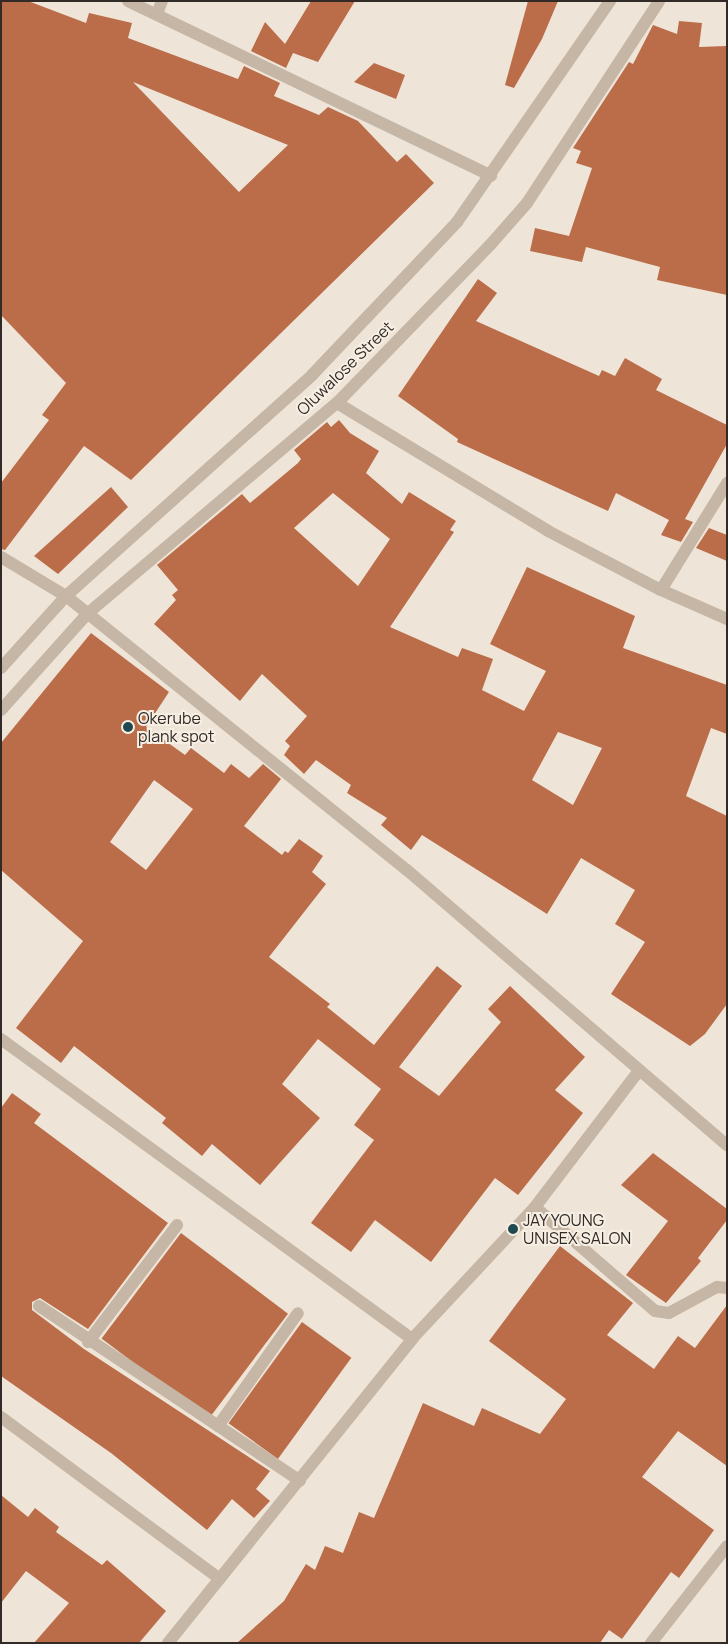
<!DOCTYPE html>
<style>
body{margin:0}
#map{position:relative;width:728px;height:1644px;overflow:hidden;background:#eee5d8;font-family:Manrope,sans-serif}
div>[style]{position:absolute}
.building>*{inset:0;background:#bb6d49;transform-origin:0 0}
.service>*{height:12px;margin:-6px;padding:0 6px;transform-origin:6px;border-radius:6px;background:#c5b6a5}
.minor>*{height:12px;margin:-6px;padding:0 6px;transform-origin:6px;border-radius:6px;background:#c5b6a5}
.tertiary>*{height:12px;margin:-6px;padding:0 6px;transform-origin:6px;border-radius:6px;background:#c5b6a5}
.dots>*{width:14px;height:14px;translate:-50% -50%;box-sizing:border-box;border:2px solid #f7efe3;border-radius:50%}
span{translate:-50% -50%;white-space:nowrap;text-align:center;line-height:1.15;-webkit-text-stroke:4px #f7efe3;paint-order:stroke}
.street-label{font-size:16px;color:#312a26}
.poi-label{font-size:16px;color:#312a26}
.left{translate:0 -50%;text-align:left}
.frame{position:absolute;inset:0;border:2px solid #312a26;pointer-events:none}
</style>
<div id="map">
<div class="building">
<div style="clip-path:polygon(evenodd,1px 1px,28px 1px,86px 23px,89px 13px,132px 23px,128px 38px,238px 79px,244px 66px,280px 83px,274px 96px,319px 115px,328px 107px,358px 121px,397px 162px,406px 154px,434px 183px,131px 480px,84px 446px,5px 550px,1px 549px,1px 483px,49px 420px,42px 415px,66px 383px,1px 315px,1px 1px,133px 82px,288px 145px,239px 192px,133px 82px)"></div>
<div style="clip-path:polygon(311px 1px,355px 1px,318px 62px,293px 53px,286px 68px,251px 51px,265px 22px,285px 44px)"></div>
<div style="clip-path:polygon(528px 1px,558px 1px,542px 39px,514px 88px,505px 85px)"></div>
<div style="clip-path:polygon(679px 21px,702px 23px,699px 47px,727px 46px,727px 295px,657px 280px,660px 267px,586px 247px,582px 262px,530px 251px,535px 228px,569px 236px,592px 168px,576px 163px,581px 151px,573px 148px,629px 62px,633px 64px,653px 25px,677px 34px)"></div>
<div style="clip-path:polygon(374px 63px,405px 75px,396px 99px,354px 82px)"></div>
<div style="clip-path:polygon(478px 279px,497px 293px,476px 321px,599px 376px,602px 370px,615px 376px,625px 358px,662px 379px,656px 390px,727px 425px,727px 444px,685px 519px,693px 522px,681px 542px,661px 535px,669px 520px,616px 493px,608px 511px,457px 442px,458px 439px,398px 396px)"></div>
<div style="clip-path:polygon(evenodd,339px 420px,350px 433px,379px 451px,366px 473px,402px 504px,409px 492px,456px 521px,450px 530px,454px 532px,390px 627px,458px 657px,462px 648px,493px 659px,482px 690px,524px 711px,546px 671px,490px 644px,527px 567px,635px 616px,623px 648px,727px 685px,727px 734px,711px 728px,686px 796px,727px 816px,727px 1004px,705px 1034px,690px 1046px,611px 994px,645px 942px,615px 924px,635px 890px,581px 858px,547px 914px,422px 835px,411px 850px,381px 825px,387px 818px,347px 793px,351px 785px,316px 760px,304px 774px,284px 755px,290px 746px,285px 741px,307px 716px,262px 674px,240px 701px,154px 624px,176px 600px,172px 595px,178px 590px,157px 565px,242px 494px,250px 503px,298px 463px,301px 459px,294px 450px,327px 422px,331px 427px,339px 420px,333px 493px,390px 539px,358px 586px,294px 528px,333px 493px,339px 420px,558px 732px,602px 748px,573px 805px,532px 780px,558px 732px)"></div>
<div style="clip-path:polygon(111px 487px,128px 507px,58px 574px,34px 556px)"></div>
<div style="clip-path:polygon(709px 528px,727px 535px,727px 561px,696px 548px)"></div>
<div style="clip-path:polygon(evenodd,91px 633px,169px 692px,146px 727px,185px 755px,191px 748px,224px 773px,231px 764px,249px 778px,263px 764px,281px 779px,244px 826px,282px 855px,285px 851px,288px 853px,299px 839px,323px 856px,312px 872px,326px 884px,269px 957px,330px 1004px,327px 1007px,374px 1045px,437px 966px,462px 986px,399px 1067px,439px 1096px,501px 1022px,488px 1009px,510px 986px,585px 1057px,555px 1090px,583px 1113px,518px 1195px,495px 1178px,431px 1262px,375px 1220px,351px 1252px,311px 1223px,374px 1140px,354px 1125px,381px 1089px,318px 1039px,282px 1084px,320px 1118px,260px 1185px,212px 1144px,202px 1156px,162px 1123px,166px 1118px,74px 1046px,61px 1063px,16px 1028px,83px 941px,1px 870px,1px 743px,91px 633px,154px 780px,193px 809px,146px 870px,110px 842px,154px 780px)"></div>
<div style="clip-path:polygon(12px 1093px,41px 1114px,34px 1123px,168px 1223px,88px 1329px,40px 1298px,32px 1302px,32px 1310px,84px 1349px,270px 1471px,256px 1489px,270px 1501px,254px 1518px,232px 1499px,207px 1530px,111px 1453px,1px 1376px,1px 1108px)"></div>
<div style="clip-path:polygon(653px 1153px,727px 1209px,727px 1220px,698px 1258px,701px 1261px,666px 1303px,626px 1275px,668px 1221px,621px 1185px)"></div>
<div style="left:181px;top:1233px;width:134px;height:132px;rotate:37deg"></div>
<div style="clip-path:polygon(560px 1246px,633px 1303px,607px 1335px,654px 1369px,678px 1336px,695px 1348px,727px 1305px,727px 1466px,678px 1431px,642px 1477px,714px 1530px,679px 1578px,671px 1572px,622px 1639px,609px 1630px,600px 1643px,237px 1643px,284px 1601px,306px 1564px,315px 1570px,325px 1546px,343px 1553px,359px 1512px,374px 1518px,423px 1403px,474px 1426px,482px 1408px,540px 1434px,566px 1399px,489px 1341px)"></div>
<div style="left:302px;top:1322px;width:61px;height:125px;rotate:36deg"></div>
<div style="clip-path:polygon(1px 1495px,28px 1517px,35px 1508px,59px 1527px,56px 1532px,102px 1565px,107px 1560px,166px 1611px,139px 1643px,34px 1643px,69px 1603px,26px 1571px,1px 1603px)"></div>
</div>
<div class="service">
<div style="left:39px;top:1306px;width:314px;rotate:33.8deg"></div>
<div style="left:88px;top:1342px;width:147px;rotate:-52.7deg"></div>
<div style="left:218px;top:1426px;width:138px;rotate:-54.7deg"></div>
</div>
<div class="minor">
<div style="left:128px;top:1px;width:403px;rotate:25.7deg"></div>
<div style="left:157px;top:14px;width:14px;rotate:-69deg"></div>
<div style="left:337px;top:403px;width:247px;rotate:31.2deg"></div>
<div style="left:548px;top:531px;width:127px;rotate:27.6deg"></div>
<div style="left:661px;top:590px;width:72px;rotate:23.7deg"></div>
<div style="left:1px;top:557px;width:76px;rotate:31deg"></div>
<div style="left:66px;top:596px;width:437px;rotate:38.8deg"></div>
<div style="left:407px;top:870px;width:422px;rotate:40.7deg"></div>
<div style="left:661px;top:590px;width:126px;rotate:-58.3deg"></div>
<div style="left:1px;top:1039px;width:509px;rotate:36.13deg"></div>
<div style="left:535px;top:1207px;width:159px;rotate:40.9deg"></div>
<div style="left:655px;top:1311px;width:14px;rotate:8deg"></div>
<div style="left:669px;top:1313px;width:55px;rotate:-28.4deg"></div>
<div style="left:717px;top:1287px;width:10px;rotate:6deg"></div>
<div style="left:1px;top:1417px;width:272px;rotate:36.5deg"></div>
<div style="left:168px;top:1643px;width:390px;rotate:-51.2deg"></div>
<div style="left:412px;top:1339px;width:180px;rotate:-47deg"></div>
<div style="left:535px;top:1207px;width:170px;rotate:-52.7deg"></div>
<div style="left:651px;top:1643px;width:123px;rotate:-51.9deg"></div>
</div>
<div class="tertiary">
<div style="left:1px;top:668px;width:97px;rotate:-47.9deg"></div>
<div style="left:66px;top:596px;width:331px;rotate:-41.9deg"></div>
<div style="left:312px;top:375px;width:211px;rotate:-46.5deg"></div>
<div style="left:457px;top:222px;width:269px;rotate:-55.3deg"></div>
<div style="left:1px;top:710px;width:129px;rotate:-48.1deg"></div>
<div style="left:87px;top:614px;width:327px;rotate:-40.2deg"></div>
<div style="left:337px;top:403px;width:221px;rotate:-45.9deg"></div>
<div style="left:491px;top:244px;width:55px;rotate:-48.7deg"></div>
<div style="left:527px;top:203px;width:241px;rotate:-56.8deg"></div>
</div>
<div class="dots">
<div style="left:128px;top:727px;background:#1f484f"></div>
<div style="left:513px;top:1229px;background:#1f484f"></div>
</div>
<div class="street-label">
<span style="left:345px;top:368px;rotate:-44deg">Oluwalose Street</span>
</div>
<div class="poi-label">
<span class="left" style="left:138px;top:727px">Okerube<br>plank spot</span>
<span class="left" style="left:523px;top:1229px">JAY YOUNG<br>UNISEX SALON</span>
</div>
<div class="frame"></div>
</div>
